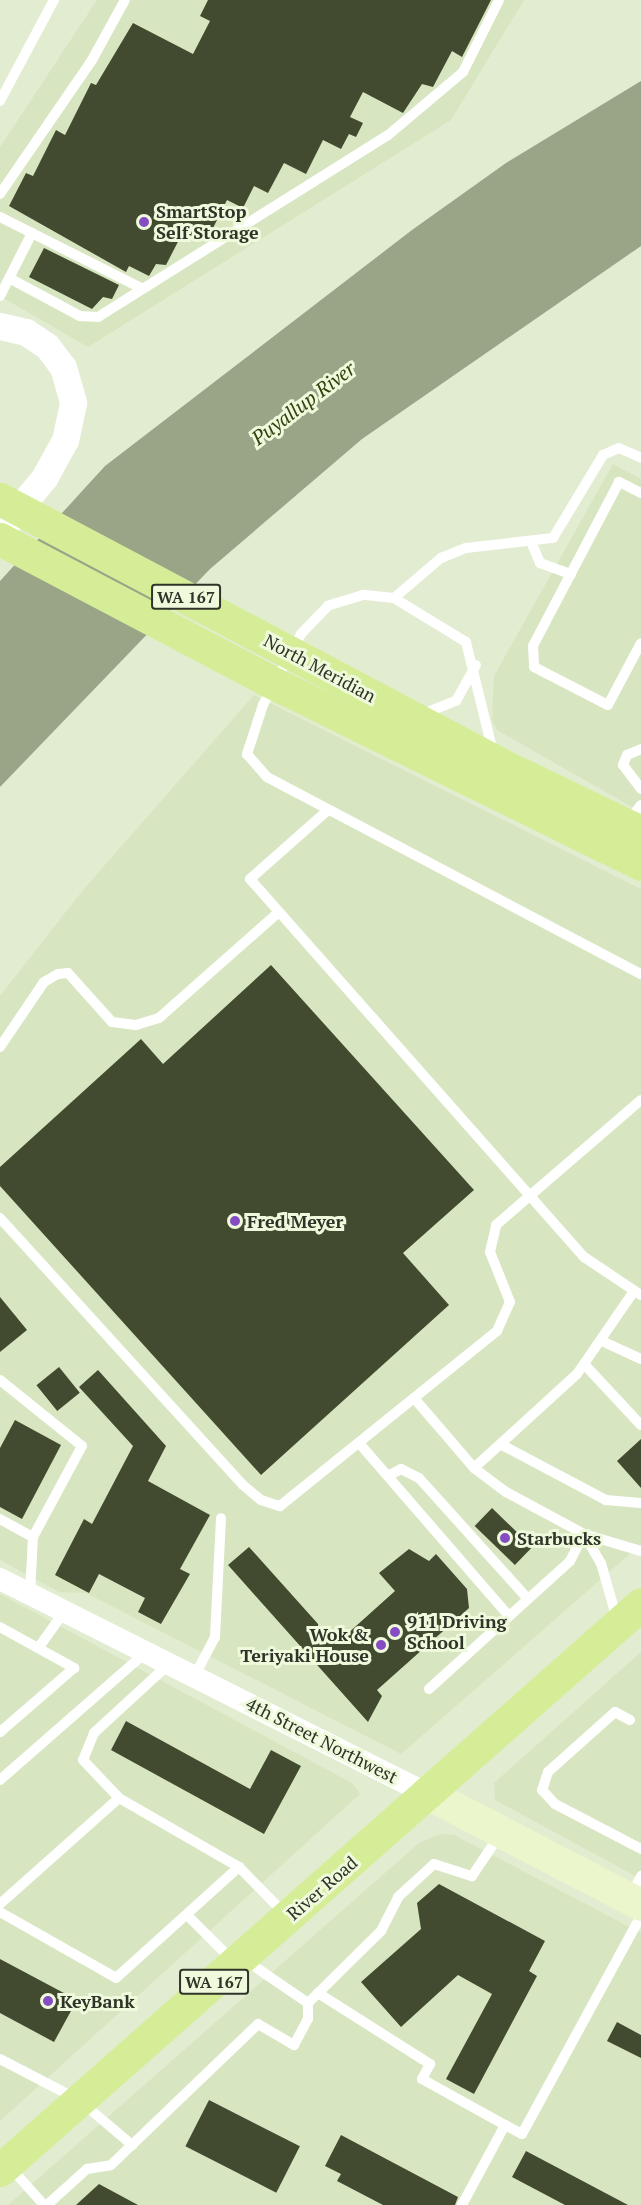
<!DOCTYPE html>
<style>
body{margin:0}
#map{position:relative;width:641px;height:2205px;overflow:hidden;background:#e2ecd0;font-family:"PT Serif",serif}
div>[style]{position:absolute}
.built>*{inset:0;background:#d8e5c1}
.water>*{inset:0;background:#9aa487}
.building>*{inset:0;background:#424b30;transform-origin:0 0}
.service>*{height:10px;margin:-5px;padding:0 5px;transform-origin:5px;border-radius:5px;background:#fff}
.minor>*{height:22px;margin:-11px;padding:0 11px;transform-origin:11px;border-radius:11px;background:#fff}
.tertiary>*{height:27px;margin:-13.5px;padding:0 13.5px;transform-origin:13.5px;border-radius:13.5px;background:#fff}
.secondary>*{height:32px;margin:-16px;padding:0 16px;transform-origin:16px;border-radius:16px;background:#ebf6cc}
.primary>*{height:33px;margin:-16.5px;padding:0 16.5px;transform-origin:16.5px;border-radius:16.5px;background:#d6ed98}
.dots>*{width:16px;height:16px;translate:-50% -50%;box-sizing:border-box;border:3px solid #effadd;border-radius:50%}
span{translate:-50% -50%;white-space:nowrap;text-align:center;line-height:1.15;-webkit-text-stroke:6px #effadd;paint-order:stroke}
.shield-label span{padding:2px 4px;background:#effadd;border:2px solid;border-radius:4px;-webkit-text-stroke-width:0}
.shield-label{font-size:16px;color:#2f3328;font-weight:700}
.poi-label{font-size:18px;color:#2f3328;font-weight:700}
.left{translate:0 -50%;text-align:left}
.right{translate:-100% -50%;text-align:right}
.street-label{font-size:18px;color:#2f3328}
.water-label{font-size:20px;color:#34410f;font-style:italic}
</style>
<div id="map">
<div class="built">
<div style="clip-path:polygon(97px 0,524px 0,451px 120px,88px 347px,0 296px,0 147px)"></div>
<div style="clip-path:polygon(613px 464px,641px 479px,641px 812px,497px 730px,492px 720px,494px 676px)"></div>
<div style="clip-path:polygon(254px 695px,641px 889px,641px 1544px,401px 1754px,86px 1593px,59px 1592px,0 1560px,0 996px,83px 890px)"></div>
<div style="clip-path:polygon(0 1594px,352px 1783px,360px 1794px,0 2121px)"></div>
<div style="clip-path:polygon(641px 1652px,641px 1879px,495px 1800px,494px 1783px)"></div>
<div style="clip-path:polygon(440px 1834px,454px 1835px,641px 1933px,641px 2205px,8px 2205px,419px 1843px)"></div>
</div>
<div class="water">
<div style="clip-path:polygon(641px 81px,641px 246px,362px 439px,210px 569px,0 787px,0 581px,105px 466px,412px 230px,506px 163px)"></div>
</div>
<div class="building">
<div style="clip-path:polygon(208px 0,491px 0,462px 57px,452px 51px,433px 87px,422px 84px,403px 113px,363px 92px,350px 117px,363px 123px,356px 137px,349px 134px,341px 149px,323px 140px,306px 174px,284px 163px,268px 193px,254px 186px,243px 208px,227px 200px,212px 230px,204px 226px,198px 239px,183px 232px,166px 265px,156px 264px,149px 276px,129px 266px,126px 272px,9px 206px,26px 173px,33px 176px,56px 130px,65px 135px,91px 83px,96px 85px,133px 23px,193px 54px,210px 21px,200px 16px)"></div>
<div style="clip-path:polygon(44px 248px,119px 285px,112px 299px,103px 297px,92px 309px,29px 277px)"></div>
<div style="clip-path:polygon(271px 965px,474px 1190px,403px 1253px,449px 1305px,261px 1475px,0 1186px,0 1167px,141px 1039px,163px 1064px)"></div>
<div style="clip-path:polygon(0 1297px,27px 1330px,0 1352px)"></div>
<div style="left:59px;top:1367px;width:33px;height:29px;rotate:51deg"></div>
<div style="clip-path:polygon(98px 1370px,166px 1446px,148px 1481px,210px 1515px,180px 1569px,190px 1574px,161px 1624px,138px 1612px,145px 1598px,99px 1574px,89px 1593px,55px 1575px,84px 1519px,92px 1524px,133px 1446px,79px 1387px)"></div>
<div style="clip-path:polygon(15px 1420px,61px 1445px,22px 1519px,0 1507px,0 1448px)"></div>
<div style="clip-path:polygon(641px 1439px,641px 1488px,617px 1461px)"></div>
<div style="left:492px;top:1508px;width:56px;height:25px;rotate:44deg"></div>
<div style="clip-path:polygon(249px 1547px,336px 1644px,395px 1591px,379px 1573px,409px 1549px,429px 1561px,436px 1554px,467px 1589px,469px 1608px,377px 1690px,382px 1696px,368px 1722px,228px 1565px)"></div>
<div style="clip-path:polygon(126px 1721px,250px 1789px,271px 1750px,301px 1766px,264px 1834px,111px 1750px)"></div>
<div style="clip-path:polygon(439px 1884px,545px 1941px,529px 1971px,537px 1976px,474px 2094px,446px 2079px,492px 1994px,458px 1975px,401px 2027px,361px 1982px,421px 1929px,417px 1903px)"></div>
<div style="clip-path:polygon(0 1959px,77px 2000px,54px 2042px,0 2013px)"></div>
<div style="clip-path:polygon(617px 2022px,641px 2035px,641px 2058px,607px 2041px)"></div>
<div style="left:209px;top:2100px;width:102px;height:52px;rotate:27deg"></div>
<div style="clip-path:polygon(341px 2135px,458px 2197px,455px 2205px,383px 2205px,337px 2181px,341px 2174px,325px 2166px)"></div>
<div style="clip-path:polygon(526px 2151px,628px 2205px,565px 2205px,512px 2177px)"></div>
<div style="clip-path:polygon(99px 2184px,138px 2205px,76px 2205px)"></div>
</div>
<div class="service">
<div style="left:0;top:101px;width:115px;rotate:-61.9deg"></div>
<div style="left:0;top:194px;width:163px;rotate:-55.5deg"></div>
<div style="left:92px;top:60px;width:68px;rotate:-61.2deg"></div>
<div style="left:0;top:217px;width:158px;rotate:26.7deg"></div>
<div style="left:9px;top:278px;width:81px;rotate:28.2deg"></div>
<div style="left:80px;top:316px;width:18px;rotate:3deg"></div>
<div style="left:98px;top:317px;width:341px;rotate:-32.1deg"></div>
<div style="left:387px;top:136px;width:99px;rotate:-40.1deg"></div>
<div style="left:463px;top:72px;width:80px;rotate:-63.4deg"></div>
<div style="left:0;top:296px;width:71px;rotate:-63.1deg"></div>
<div style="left:641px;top:493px;width:25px;rotate:-153deg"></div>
<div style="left:619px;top:482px;width:185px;rotate:117.7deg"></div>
<div style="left:533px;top:646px;width:21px;rotate:87deg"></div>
<div style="left:534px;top:667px;width:83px;rotate:27.2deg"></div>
<div style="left:608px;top:705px;width:70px;rotate:-62deg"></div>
<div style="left:532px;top:544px;width:21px;rotate:67deg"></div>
<div style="left:540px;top:563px;width:33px;rotate:20deg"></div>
<div style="left:394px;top:598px;width:62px;rotate:-40.4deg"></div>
<div style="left:441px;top:558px;width:27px;rotate:-22deg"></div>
<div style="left:466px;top:548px;width:88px;rotate:-6.6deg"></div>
<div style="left:553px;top:538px;width:97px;rotate:-58.9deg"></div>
<div style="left:603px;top:455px;width:17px;rotate:-24deg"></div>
<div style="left:619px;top:448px;width:24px;rotate:24deg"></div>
<div style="left:423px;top:714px;width:35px;rotate:-22deg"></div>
<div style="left:456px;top:701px;width:41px;rotate:-60.9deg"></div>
<div style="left:492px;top:748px;width:109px;rotate:-103.8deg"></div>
<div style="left:466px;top:642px;width:84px;rotate:-148.6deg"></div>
<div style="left:394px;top:598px;width:31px;rotate:-174deg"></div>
<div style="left:363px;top:595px;width:37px;rotate:163deg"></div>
<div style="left:328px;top:606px;width:39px;rotate:134deg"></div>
<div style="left:301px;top:634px;width:81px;rotate:118.2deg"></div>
<div style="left:263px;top:705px;width:52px;rotate:108.1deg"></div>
<div style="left:247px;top:754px;width:30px;rotate:49deg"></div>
<div style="left:267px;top:777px;width:423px;rotate:27.8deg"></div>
<div style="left:641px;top:749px;width:15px;rotate:157deg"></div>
<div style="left:627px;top:755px;width:11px;rotate:112deg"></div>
<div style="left:623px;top:765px;width:30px;rotate:53deg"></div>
<div style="left:328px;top:810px;width:104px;rotate:138.5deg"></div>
<div style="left:250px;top:879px;width:504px;rotate:48.54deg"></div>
<div style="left:584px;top:1257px;width:69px;rotate:33.7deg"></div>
<div style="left:628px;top:822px;width:21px;rotate:-53deg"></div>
<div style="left:0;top:1047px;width:78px;rotate:-55.9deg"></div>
<div style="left:44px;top:982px;width:16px;rotate:-30deg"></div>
<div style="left:58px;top:974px;width:10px;rotate:-6deg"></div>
<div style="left:68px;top:973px;width:66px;rotate:48.1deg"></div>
<div style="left:112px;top:1022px;width:24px;rotate:7deg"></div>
<div style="left:136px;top:1025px;width:24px;rotate:-17deg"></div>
<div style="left:159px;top:1018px;width:160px;rotate:-41.5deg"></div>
<div style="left:0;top:1218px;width:361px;rotate:47.7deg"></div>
<div style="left:243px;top:1485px;width:23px;rotate:40deg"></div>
<div style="left:261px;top:1500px;width:20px;rotate:18deg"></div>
<div style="left:280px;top:1506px;width:279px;rotate:-38.9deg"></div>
<div style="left:497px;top:1331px;width:32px;rotate:-66deg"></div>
<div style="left:510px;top:1302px;width:54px;rotate:-111.8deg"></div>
<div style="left:490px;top:1252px;width:28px;rotate:-77deg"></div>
<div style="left:496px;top:1225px;width:191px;rotate:-40.8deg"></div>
<div style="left:604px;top:1342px;width:41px;rotate:24.7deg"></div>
<div style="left:585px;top:1365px;width:82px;rotate:47deg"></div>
<div style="left:0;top:1380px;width:105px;rotate:38.8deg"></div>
<div style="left:82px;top:1446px;width:103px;rotate:118.3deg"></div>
<div style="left:33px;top:1537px;width:58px;rotate:93deg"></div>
<div style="left:414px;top:1398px;width:92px;rotate:49.4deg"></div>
<div style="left:474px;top:1468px;width:40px;rotate:37deg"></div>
<div style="left:506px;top:1492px;width:89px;rotate:28.3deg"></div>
<div style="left:584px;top:1534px;width:59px;rotate:16.6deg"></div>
<div style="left:359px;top:1443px;width:229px;rotate:49.1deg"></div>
<div style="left:502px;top:1445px;width:118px;rotate:27.9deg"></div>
<div style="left:606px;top:1500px;width:35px;rotate:5deg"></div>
<div style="left:474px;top:1468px;width:139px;rotate:-42.4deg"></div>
<div style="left:577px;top:1374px;width:101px;rotate:-55.5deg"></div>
<div style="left:388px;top:1476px;width:15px;rotate:-28deg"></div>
<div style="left:401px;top:1469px;width:20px;rotate:27deg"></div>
<div style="left:419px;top:1478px;width:163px;rotate:48deg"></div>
<div style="left:0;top:1519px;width:38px;rotate:29deg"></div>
<div style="left:584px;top:1534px;width:34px;rotate:60deg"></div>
<div style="left:601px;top:1563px;width:58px;rotate:74.1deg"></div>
<div style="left:0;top:1627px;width:85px;rotate:29deg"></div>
<div style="left:74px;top:1668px;width:98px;rotate:139.1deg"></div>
<div style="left:39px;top:1647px;width:43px;rotate:-54.5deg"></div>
<div style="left:170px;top:1663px;width:103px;rotate:137.4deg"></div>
<div style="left:94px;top:1733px;width:29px;rotate:112deg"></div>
<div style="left:83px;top:1760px;width:52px;rotate:46.5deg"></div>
<div style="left:119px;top:1798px;width:138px;rotate:29.9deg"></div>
<div style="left:239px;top:1867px;width:64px;rotate:45.6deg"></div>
<div style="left:195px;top:1675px;width:43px;rotate:-62.2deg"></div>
<div style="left:215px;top:1637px;width:119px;rotate:-87.1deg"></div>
<div style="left:429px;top:1689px;width:190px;rotate:-42.2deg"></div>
<div style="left:570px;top:1561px;width:30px;rotate:-63deg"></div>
<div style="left:630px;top:1720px;width:17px;rotate:-152deg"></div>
<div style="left:615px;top:1712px;width:90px;rotate:138.2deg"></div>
<div style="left:548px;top:1772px;width:19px;rotate:108deg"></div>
<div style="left:542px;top:1790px;width:19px;rotate:47deg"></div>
<div style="left:555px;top:1804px;width:97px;rotate:27.6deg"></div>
<div style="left:0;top:1780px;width:194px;rotate:-41.2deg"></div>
<div style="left:630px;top:1897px;width:24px;rotate:-62deg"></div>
<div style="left:0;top:1904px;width:159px;rotate:-41.7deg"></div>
<div style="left:0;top:1912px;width:133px;rotate:29.6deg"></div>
<div style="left:116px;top:1978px;width:166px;rotate:-42.1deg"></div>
<div style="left:187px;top:1915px;width:65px;rotate:45deg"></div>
<div style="left:245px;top:1960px;width:76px;rotate:34.3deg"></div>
<div style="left:308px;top:2003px;width:103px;rotate:-44.6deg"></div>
<div style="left:381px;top:1931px;width:38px;rotate:-63deg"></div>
<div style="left:398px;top:1897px;width:49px;rotate:-42.5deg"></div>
<div style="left:434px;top:1864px;width:40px;rotate:18deg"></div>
<div style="left:472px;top:1876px;width:52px;rotate:-56deg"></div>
<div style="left:318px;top:1993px;width:133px;rotate:32.4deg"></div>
<div style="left:430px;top:2064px;width:17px;rotate:118deg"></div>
<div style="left:422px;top:2079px;width:95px;rotate:29deg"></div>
<div style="left:505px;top:2125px;width:91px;rotate:118.3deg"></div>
<div style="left:0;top:2059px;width:89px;rotate:27.4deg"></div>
<div style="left:79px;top:2100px;width:70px;rotate:40.3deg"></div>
<div style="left:505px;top:2125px;width:19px;rotate:28deg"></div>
<div style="left:522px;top:2134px;width:248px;rotate:-61.4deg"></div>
<div style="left:10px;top:2167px;width:51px;rotate:48.2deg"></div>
<div style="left:47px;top:2205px;width:54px;rotate:-42deg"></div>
<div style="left:87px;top:2169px;width:24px;rotate:-9deg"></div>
<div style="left:111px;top:2165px;width:204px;rotate:-43.8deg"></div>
<div style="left:258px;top:2024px;width:42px;rotate:30.3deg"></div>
<div style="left:294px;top:2045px;width:30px;rotate:-62deg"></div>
<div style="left:308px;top:2019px;width:16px;rotate:-90deg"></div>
</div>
<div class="minor">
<div style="left:0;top:1579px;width:481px;rotate:26.7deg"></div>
</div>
<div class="tertiary">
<div style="left:0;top:326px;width:27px;rotate:13deg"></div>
<div style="left:26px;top:332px;width:25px;rotate:34deg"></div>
<div style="left:47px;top:346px;width:26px;rotate:53deg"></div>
<div style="left:63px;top:367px;width:37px;rotate:74deg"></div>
<div style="left:73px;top:403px;width:38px;rotate:102deg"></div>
<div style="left:65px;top:440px;width:43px;rotate:118.9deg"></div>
<div style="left:44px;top:478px;width:69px;rotate:129.7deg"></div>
</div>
<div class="secondary">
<div style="left:430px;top:1795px;width:238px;rotate:27.5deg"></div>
</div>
<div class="primary">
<div style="left:0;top:499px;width:573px;rotate:27.91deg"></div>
<div style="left:506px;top:767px;width:150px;rotate:25.7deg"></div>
<div style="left:0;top:539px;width:302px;rotate:27.8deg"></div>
<div style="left:267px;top:680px;width:417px;rotate:26.2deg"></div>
<div style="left:0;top:2170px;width:855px;rotate:-41.44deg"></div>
</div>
<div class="dots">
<div style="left:144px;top:222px;background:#864dc3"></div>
<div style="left:235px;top:1221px;background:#864dc3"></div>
<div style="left:505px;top:1538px;background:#864dc3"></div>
<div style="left:395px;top:1632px;background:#864dc3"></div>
<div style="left:381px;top:1645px;background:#864dc3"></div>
<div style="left:48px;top:2001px;background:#864dc3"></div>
</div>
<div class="shield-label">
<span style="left:186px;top:597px">WA 167</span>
<span style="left:214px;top:1982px">WA 167</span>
</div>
<div class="poi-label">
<span class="left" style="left:156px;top:222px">SmartStop<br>Self Storage</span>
<span class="left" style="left:247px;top:1221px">Fred Meyer</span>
<span class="left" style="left:517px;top:1538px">Starbucks</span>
<span class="left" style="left:407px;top:1632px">911 Driving<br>School</span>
<span class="right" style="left:369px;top:1645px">Wok &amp;<br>Teriyaki House</span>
<span class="left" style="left:60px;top:2001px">KeyBank</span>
</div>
<div class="street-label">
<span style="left:320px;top:668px;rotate:28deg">North Meridian</span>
<span style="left:322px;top:1740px;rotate:27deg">4th Street Northwest</span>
<span style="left:322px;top:1888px;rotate:-41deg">River Road</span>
</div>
<div class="water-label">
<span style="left:303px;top:403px;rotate:-37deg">Puyallup River</span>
</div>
</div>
